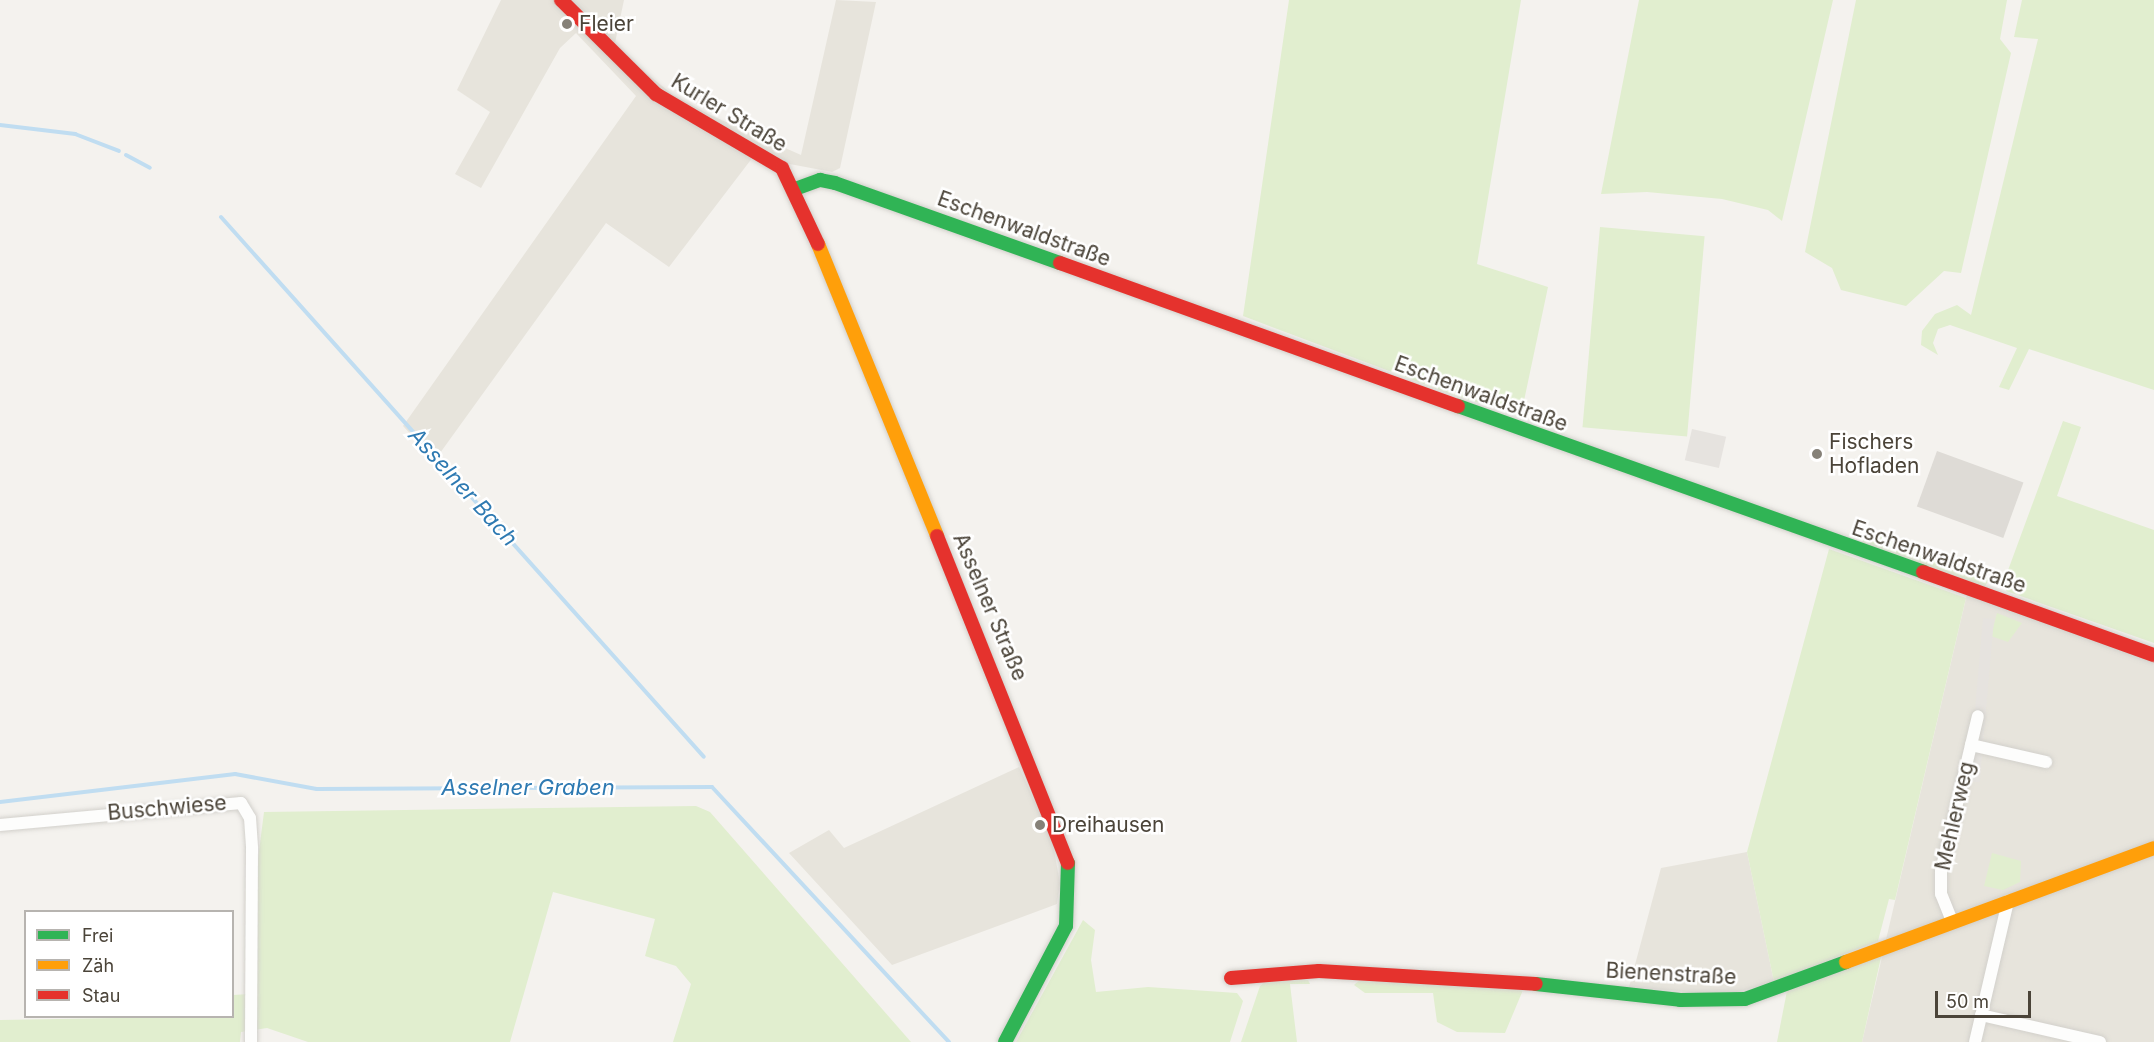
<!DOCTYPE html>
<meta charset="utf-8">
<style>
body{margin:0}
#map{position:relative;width:2154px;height:1042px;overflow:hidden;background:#f4f2ee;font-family:Inter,sans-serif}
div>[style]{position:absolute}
.residential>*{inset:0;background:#e7e4dc}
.green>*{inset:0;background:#e1eecf;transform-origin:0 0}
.parking>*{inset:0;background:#e6e3df;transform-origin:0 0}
.stream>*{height:4px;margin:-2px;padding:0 2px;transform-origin:2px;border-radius:2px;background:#c0ddf1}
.building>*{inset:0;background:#dedbd6;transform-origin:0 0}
.roads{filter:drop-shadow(0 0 2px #d2d0cb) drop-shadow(0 0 2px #d2d0cb)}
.street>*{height:12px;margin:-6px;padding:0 6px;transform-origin:6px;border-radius:6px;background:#fdfdfc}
.fast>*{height:14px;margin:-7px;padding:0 7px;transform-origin:7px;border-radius:7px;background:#30b455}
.slow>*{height:14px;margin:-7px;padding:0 7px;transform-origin:7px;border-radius:7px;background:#ff9f0a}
.jam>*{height:14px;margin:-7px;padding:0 7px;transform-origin:7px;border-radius:7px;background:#e5322d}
.dots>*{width:16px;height:16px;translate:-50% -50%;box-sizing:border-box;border:3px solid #fff;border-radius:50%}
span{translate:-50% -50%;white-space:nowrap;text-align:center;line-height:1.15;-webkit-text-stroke:5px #fff;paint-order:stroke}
.poi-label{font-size:21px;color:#4b4439}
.left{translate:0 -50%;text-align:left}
.street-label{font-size:21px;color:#4b4439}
.water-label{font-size:22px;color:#2e7ab2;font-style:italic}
.legend{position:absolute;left:24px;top:910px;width:210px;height:108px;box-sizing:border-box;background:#fff;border:2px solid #b7b4b0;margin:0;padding:8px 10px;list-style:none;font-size:18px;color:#4b4439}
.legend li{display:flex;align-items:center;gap:12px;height:30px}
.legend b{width:30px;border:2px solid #b7b4b0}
.scale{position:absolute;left:1935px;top:991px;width:96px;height:27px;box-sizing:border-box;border:3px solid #4b4439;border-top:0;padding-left:8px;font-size:18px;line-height:21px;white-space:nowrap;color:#4b4439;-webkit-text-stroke:4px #fff;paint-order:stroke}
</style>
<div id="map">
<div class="residential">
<div style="clip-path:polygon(501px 0,624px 0,615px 43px,641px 69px,672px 94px,708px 114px,801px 155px,836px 0,876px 2px,840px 168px,832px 172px,753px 157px,669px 267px,606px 223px,435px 460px,403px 426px,636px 96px,576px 33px,560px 48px,481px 188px,455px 174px,490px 112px,457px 90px)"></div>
<div style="clip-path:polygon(1967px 594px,2154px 656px,2154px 1042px,1862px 1042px)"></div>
<div style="clip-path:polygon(1019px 767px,1052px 839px,1060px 883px,1057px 904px,892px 965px,789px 853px,829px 830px,844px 848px)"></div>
<div style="clip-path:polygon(1747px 852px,1774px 982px,1726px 995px,1629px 987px,1661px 868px)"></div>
</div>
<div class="green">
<div style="clip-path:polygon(1289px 0,1521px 0,1477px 264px,1548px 287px,1521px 415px,1453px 395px,1243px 316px)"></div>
<div style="clip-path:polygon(1639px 0,1833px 0,1782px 221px,1768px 210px,1722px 199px,1647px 192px,1601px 194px)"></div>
<div style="clip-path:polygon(1856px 0,2007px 0,2000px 39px,2011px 53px,1961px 273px,1944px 271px,1906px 306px,1841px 290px,1832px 268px,1805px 252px)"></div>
<div style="clip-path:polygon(2022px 0,2154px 0,2154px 390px,2029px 349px,2009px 390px,1999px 387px,2017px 348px,1950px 325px,1938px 329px,1933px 343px,1938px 355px,1921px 345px,1922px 331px,1935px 314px,1957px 305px,1971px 315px,2038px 39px,2014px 37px)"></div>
<div style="left:1600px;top:227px;width:105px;height:201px;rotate:5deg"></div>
<div style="clip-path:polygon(2063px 421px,2081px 427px,2057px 496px,2154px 530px,2154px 643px,2006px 591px,2007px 573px)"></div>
<div style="clip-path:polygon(1866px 531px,1989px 578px,1985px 587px,1862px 544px)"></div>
<div style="clip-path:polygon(1829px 549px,1966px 598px,1895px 900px,1889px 899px,1878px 941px,1774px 982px,1747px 852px)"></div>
<div style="clip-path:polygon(1997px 613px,2022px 623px,2008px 642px,1991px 636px)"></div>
<div style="clip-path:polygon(696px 806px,710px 812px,911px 1042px,673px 1042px,691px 984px,676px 966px,645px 956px,655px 919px,553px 892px,510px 1042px,308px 1042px,267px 1028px,241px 1032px,240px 1042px,0 1042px,0 1020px,232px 1016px,233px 995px,249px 994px,253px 898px,264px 812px)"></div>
<div style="clip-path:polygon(1992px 853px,2021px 861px,2020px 882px,2003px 890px,1984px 886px)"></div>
<div style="clip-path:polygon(1083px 920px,1095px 930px,1091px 960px,1096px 992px,1148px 987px,1237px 993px,1243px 1001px,1230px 1042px,1016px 1042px)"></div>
<div style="clip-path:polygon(1882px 953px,1862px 1042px,1777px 1042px,1787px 991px)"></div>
<div style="clip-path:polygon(1362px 978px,1440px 980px,1523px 990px,1505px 1033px,1457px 1032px,1437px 1022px,1433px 993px,1365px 993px,1354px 985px)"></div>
<div style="clip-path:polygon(1308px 980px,1310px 984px,1290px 984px,1297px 1042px,1241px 1042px,1260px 986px,1266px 981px)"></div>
</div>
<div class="parking">
<div style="left:1692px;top:429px;width:35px;height:32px;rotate:13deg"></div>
<div style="left:1983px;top:618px;width:11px;height:164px;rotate:5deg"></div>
</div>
<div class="stream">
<div style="left:0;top:125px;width:76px;rotate:6.8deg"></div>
<div style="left:75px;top:134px;width:47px;rotate:21.1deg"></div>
<div style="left:126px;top:155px;width:27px;rotate:28deg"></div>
<div style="left:221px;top:217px;width:724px;rotate:48.19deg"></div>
<div style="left:0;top:802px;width:237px;rotate:-6.8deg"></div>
<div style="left:235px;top:774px;width:83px;rotate:10.4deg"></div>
<div style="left:317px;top:789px;width:395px;rotate:-0.3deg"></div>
<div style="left:712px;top:787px;width:348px;rotate:47.1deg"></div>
</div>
<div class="building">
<div style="left:1937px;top:451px;width:92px;height:59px;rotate:20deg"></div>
</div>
<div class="roads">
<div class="street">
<div style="left:1971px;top:745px;width:77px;rotate:12.8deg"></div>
<div style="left:0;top:825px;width:242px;rotate:-5.2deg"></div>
<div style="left:241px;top:803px;width:17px;rotate:59deg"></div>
<div style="left:250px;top:818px;width:30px;rotate:86deg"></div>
<div style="left:252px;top:848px;width:194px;rotate:90.3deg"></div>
<div style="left:1952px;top:921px;width:29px;rotate:-112deg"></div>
<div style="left:1941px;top:894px;width:23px;rotate:-90deg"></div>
<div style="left:1941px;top:871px;width:159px;rotate:-76.6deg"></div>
<div style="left:1981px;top:1015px;width:122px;rotate:12.8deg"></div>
<div style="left:1975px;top:1042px;width:145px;rotate:-76.8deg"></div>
</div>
<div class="fast">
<div style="left:795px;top:189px;width:27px;rotate:-20deg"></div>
<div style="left:820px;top:180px;width:15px;rotate:11deg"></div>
<div style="left:835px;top:183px;width:239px;rotate:19.6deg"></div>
<div style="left:1458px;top:406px;width:494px;rotate:19.6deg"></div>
<div style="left:1536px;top:984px;width:145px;rotate:6.3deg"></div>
<div style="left:1680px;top:1000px;width:65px;rotate:-0.9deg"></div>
<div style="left:1745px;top:999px;width:108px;rotate:-20.1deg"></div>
<div style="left:1005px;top:1042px;width:131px;rotate:-62.3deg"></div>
<div style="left:1066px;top:926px;width:63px;rotate:-88.2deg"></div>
</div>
<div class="slow">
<div style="left:818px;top:244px;width:315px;rotate:67.8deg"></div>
<div style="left:1846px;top:962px;width:328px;rotate:-20.3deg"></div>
</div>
<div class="jam">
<div style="left:561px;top:0;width:134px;rotate:44.7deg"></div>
<div style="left:656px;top:94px;width:146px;rotate:30.4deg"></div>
<div style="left:782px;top:168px;width:84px;rotate:64.7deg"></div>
<div style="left:1060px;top:263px;width:423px;rotate:19.8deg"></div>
<div style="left:937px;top:536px;width:352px;rotate:68.2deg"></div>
<div style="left:1923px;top:572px;width:245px;rotate:19.8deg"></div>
<div style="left:1231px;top:978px;width:88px;rotate:-4.5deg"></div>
<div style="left:1319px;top:971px;width:217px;rotate:3.4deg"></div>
</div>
</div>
<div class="dots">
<div style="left:567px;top:24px;background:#868178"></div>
<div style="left:1817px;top:454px;background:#868178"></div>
<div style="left:1040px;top:825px;background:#868178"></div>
</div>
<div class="poi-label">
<span class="left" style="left:579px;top:24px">Fleier</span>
<span class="left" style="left:1829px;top:454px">Fischers<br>Hofladen</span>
<span class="left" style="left:1052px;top:825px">Dreihausen</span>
</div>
<div class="street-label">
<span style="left:729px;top:113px;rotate:31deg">Kurler Straße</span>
<span style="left:1024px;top:229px;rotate:20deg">Eschenwaldstraße</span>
<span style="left:1481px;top:394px;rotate:20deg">Eschenwaldstraße</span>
<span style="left:1939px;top:557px;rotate:19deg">Eschenwaldstraße</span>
<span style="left:990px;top:607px;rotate:67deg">Asselner Straße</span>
<span style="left:167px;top:808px;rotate:-5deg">Buschwiese</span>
<span style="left:1955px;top:816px;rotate:-77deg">Mehlerweg</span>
<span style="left:1671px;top:974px;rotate:3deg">Bienenstraße</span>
</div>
<div class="water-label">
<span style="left:463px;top:487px;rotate:48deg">Asselner Bach</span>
<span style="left:528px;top:788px">Asselner Graben</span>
</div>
<ul class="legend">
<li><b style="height:8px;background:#30b455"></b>Frei</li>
<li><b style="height:8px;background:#ff9f0a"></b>Zäh</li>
<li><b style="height:8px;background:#e5322d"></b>Stau</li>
</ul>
<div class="scale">50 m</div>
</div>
